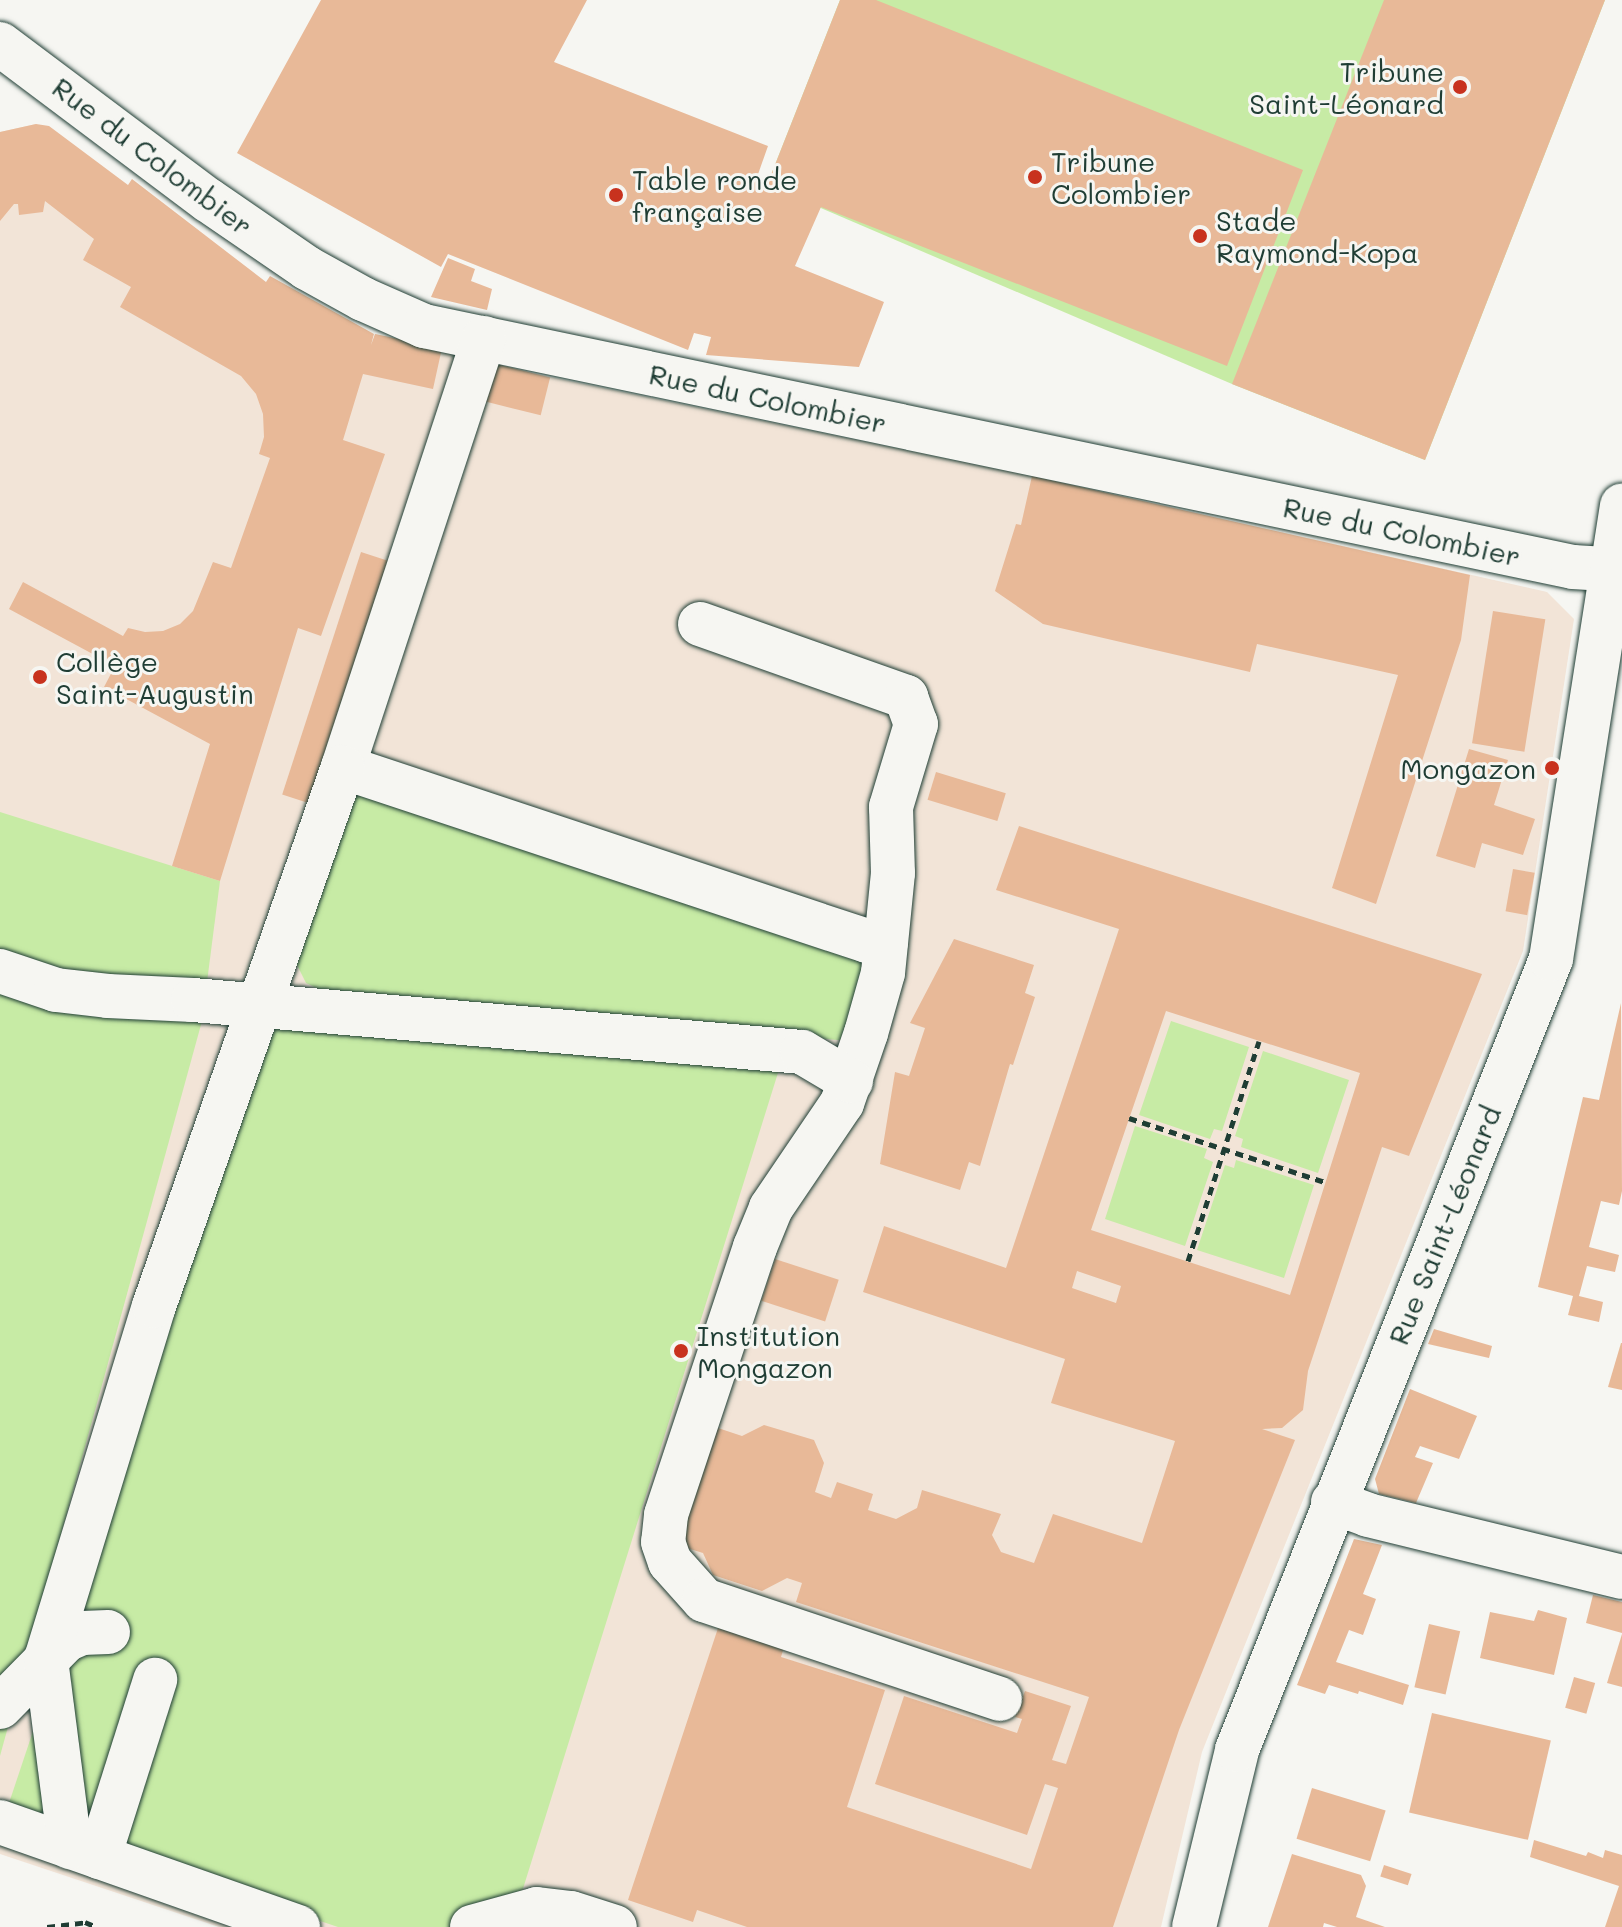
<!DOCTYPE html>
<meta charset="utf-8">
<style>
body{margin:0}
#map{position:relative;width:1622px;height:1927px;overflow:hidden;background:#f6f6f2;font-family:Mali,sans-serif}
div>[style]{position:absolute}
.built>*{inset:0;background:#f2e4d7}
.green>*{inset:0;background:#c7eba5}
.building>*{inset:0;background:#e8b998;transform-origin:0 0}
.path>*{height:5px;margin-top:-2.5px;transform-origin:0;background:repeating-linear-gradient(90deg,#1f3d34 0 8px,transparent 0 14px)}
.roads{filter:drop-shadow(0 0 2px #1f3d34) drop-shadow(0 0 2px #1f3d34)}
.minor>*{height:44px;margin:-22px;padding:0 22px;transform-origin:22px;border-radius:22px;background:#f6f6f2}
.dots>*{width:22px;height:22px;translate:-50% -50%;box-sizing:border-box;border:4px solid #f6f6f2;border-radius:50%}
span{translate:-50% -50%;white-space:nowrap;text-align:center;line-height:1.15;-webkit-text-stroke:6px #f6f6f2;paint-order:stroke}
.poi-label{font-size:28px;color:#1f3d34}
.right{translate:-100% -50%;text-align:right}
.left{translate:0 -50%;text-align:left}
.street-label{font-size:28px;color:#1f3d34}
</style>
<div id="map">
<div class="built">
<div style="clip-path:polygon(36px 124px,363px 373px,375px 334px,550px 377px,1032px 476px,1547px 592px,1574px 619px,1523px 951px,1202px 1752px,1161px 1927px,219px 1927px,0 1854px,0 132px)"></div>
</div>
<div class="green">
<div style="clip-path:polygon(840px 0,1605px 0,1425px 460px,1232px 384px,767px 185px)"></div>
<div style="clip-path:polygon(357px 792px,870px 950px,848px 1041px,325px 992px,306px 983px,294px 959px)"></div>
<div style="clip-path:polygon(0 812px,220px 881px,202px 1021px,0 1756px)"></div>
<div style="clip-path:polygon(271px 1019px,782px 1060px,511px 1927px,338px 1927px,5px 1815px)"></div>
<div style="clip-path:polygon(1171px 1021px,1249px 1047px,1222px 1131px,1214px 1129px,1210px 1139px,1139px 1115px)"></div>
<div style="clip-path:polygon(1263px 1051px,1349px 1080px,1318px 1173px,1241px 1147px,1243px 1139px,1235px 1136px)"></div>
<div style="clip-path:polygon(1135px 1126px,1207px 1149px,1204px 1158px,1213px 1162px,1185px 1246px,1105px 1219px)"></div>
<div style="clip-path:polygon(1236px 1160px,1314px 1185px,1284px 1278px,1197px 1250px,1225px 1165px,1234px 1168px)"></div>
</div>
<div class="building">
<div style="clip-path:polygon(321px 0,587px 0,554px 62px,768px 146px,756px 180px,767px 185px,840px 0,876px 0,1303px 170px,1227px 366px,821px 207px,795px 266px,884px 302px,859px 367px,706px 355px,711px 337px,694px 333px,688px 350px,448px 254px,441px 267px,237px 153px)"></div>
<div style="clip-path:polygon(1384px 0,1605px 0,1425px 460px,1232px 384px)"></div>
<div style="clip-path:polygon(36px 124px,49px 126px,128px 185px,132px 179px,266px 282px,270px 276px,374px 334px,371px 345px,375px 334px,442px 348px,433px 389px,363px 374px,343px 440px,385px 454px,321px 636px,298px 628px,220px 881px,172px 866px,210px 744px,104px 687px,115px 666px,9px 609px,23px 582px,123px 636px,128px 628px,145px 632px,163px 631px,180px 624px,193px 611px,213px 562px,231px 568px,270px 458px,259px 454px,264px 437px,263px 414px,256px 394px,241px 376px,120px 307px,131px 287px,83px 260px,94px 239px,45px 201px,43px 212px,19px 215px,18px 204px,14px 204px,0 221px,0 132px)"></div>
<div style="clip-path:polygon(448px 258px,475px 269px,471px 281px,492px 289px,487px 310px,431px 297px)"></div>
<div style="left:488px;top:362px;width:64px;height:39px;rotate:14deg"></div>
<div style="clip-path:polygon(1032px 476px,1470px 575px,1461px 640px,1376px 904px,1332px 888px,1398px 675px,1257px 644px,1250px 672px,1043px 624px,995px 591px,1016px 524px,1021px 525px)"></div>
<div style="left:361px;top:552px;width:29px;height:255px;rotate:18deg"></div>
<div style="left:1493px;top:611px;width:53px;height:134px;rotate:9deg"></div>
<div style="clip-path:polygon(1469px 749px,1508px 760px,1494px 805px,1535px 819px,1523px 855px,1482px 843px,1475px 868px,1436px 856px)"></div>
<div style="left:936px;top:772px;width:73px;height:29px;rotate:17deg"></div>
<div style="clip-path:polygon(evenodd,1019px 826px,1482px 974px,1409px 1156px,1382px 1147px,1308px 1371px,1303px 1410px,1282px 1428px,1262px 1429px,1295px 1440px,1179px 1730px,1113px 1927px,747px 1927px,697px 1910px,693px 1922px,628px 1900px,720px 1622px,785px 1644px,781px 1657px,885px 1690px,847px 1807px,1031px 1869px,1058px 1788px,1045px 1784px,1027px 1835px,875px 1784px,904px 1696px,1017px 1733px,1022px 1719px,1015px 1717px,1025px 1691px,1071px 1706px,1052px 1760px,1066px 1764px,1089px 1697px,796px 1602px,802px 1583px,787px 1578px,762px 1591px,713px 1575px,703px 1553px,677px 1545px,715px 1427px,742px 1436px,764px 1425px,814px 1440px,824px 1463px,815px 1492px,831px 1498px,837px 1482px,873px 1494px,868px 1510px,896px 1519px,917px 1508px,922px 1490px,1001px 1514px,992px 1535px,1001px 1552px,1034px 1563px,1053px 1514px,1142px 1543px,1175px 1441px,1051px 1403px,1065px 1359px,863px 1292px,884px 1226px,1006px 1268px,1119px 929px,996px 890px,1019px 826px,1166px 1011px,1360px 1073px,1290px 1295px,1091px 1230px,1166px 1011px,1019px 826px,1077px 1271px,1121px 1286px,1116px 1303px,1072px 1288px,1077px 1271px)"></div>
<div style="left:1513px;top:869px;width:22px;height:43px;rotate:10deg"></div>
<div style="clip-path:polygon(954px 939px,1034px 965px,1025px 993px,1035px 997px,1013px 1065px,1010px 1064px,980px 1166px,969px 1162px,960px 1190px,880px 1164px,895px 1072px,909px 1076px,925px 1028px,910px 1023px)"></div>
<div style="clip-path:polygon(1621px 1003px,1622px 1191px,1619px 1205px,1601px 1201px,1589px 1247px,1619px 1255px,1615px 1272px,1587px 1266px,1579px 1296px,1603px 1302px,1599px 1322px,1568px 1315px,1573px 1296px,1538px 1287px,1583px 1097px,1599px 1100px)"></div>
<div style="left:775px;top:1259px;width:67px;height:44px;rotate:18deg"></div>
<div style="clip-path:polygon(1434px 1329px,1492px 1346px,1489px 1358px,1428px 1344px)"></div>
<div style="clip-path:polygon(1621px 1343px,1622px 1343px,1622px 1390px,1608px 1387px)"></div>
<div style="clip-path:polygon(1410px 1389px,1477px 1416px,1459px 1459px,1420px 1446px,1415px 1457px,1433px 1463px,1416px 1503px,1379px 1494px,1375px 1479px)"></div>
<div style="clip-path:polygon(1354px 1539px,1382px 1545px,1363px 1594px,1376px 1599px,1363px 1635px,1349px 1630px,1336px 1662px,1409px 1685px,1403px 1705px,1359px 1691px,1358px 1694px,1329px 1685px,1325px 1694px,1297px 1685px)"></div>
<div style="clip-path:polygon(1593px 1595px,1622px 1602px,1622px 1633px,1586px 1623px)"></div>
<div style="clip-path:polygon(1538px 1610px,1567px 1618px,1554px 1675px,1480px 1658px,1490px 1612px,1534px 1621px)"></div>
<div style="left:1429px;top:1624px;width:32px;height:65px;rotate:13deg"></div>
<div style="clip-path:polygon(1622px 1634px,1622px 1687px,1607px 1683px)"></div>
<div style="left:1574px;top:1677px;width:22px;height:32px;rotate:16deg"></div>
<div style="left:1432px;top:1713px;width:122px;height:102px;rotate:13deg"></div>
<div style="left:1312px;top:1788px;width:77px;height:53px;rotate:17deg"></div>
<div style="clip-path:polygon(1534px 1840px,1586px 1856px,1588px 1852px,1603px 1858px,1605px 1850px,1622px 1855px,1622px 1927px,1605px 1927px,1619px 1886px,1530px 1857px)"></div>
<div style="clip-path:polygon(1292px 1854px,1361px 1875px,1366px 1886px,1356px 1917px,1385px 1927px,1337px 1927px,1324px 1923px,1323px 1927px,1268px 1927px)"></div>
<div style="left:1384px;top:1865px;width:29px;height:12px;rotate:18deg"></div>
</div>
<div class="path">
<div style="left:1129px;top:1118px;width:206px;rotate:18.1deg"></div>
<div style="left:1188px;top:1261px;width:231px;rotate:-72.1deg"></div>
<div style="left:47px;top:1927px;width:38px;rotate:-7deg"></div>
<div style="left:85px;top:1922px;width:13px;rotate:23deg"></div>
</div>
<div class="roads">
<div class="minor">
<div style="left:0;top:44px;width:260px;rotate:36.9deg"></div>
<div style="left:208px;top:200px;width:120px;rotate:34.5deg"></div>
<div style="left:307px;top:268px;width:64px;rotate:29deg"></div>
<div style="left:363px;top:299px;width:67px;rotate:23.9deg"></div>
<div style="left:424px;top:326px;width:1174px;rotate:11.85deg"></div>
<div style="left:1573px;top:567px;width:49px;rotate:3.5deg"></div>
<div style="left:484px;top:338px;width:452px;rotate:108.2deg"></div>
<div style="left:343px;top:767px;width:552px;rotate:18.37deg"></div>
<div style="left:867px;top:941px;width:19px;rotate:6deg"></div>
<div style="left:700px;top:624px;width:219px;rotate:19.5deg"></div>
<div style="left:906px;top:697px;width:29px;rotate:70deg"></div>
<div style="left:916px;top:724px;width:87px;rotate:106.8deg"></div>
<div style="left:891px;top:807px;width:66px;rotate:88.3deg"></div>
<div style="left:893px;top:873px;width:100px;rotate:95.7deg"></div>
<div style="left:883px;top:973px;width:62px;rotate:105.8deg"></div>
<div style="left:866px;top:1033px;width:74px;rotate:108.9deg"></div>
<div style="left:842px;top:1103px;width:127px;rotate:124.1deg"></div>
<div style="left:771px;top:1208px;width:42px;rotate:112.3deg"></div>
<div style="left:755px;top:1247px;width:282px;rotate:108.4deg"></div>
<div style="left:666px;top:1515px;width:27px;rotate:96deg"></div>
<div style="left:663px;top:1542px;width:21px;rotate:71deg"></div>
<div style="left:670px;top:1562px;width:51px;rotate:48.2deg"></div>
<div style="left:704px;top:1600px;width:312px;rotate:18.5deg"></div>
<div style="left:0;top:971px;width:59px;rotate:18.7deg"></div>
<div style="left:56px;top:990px;width:52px;rotate:6.6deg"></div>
<div style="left:108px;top:996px;width:85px;rotate:2.7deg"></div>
<div style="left:193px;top:1000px;width:611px;rotate:4.88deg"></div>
<div style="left:802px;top:1052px;width:57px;rotate:30.6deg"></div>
<div style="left:1333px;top:1502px;width:37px;rotate:20deg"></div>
<div style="left:1368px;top:1515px;width:261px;rotate:13.7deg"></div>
<div style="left:0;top:1707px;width:94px;rotate:-45.4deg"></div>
<div style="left:66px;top:1640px;width:17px;rotate:-24deg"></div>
<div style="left:82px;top:1633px;width:26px;rotate:-2deg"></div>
<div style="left:0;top:1822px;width:316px;rotate:19.4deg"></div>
<div style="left:70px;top:1847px;width:190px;rotate:-97.3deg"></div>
<div style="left:46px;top:1659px;width:369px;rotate:-73deg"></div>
<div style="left:154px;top:1306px;width:571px;rotate:-70.68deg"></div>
<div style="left:99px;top:1857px;width:186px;rotate:-72.4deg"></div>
<div style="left:472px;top:1927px;width:67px;rotate:-15.5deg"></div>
<div style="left:537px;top:1909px;width:34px;rotate:7deg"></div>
<div style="left:571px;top:1913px;width:46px;rotate:17.7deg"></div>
<div style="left:1194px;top:1927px;width:182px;rotate:-76.3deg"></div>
<div style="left:1237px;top:1750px;width:851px;rotate:-68.35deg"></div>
<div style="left:1551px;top:959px;width:459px;rotate:-81.1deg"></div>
</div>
</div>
<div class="dots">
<div style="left:1460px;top:87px;background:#c8321e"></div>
<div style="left:1035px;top:177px;background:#c8321e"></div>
<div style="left:616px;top:195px;background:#c8321e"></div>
<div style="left:1200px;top:236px;background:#c8321e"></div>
<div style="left:40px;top:677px;background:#c8321e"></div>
<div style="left:1552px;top:768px;background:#c8321e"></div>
<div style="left:681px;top:1351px;background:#c8321e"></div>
</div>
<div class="poi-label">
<span class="right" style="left:1444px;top:87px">Tribune<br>Saint-Léonard</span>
<span class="left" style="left:1051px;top:177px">Tribune<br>Colombier</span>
<span class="left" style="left:632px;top:195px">Table ronde<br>française</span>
<span class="left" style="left:1216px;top:236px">Stade<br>Raymond-Kopa</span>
<span class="left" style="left:56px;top:677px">Collège<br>Saint-Augustin</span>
<span class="right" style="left:1536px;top:768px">Mongazon</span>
<span class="left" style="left:697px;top:1351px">Institution<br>Mongazon</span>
</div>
<div class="street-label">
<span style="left:153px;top:156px;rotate:37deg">Rue du Colombier</span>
<span style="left:768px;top:398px;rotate:12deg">Rue du Colombier</span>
<span style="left:1402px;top:531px;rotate:12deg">Rue du Colombier</span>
<span style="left:1444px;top:1225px;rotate:-68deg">Rue Saint-Léonard</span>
</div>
</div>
